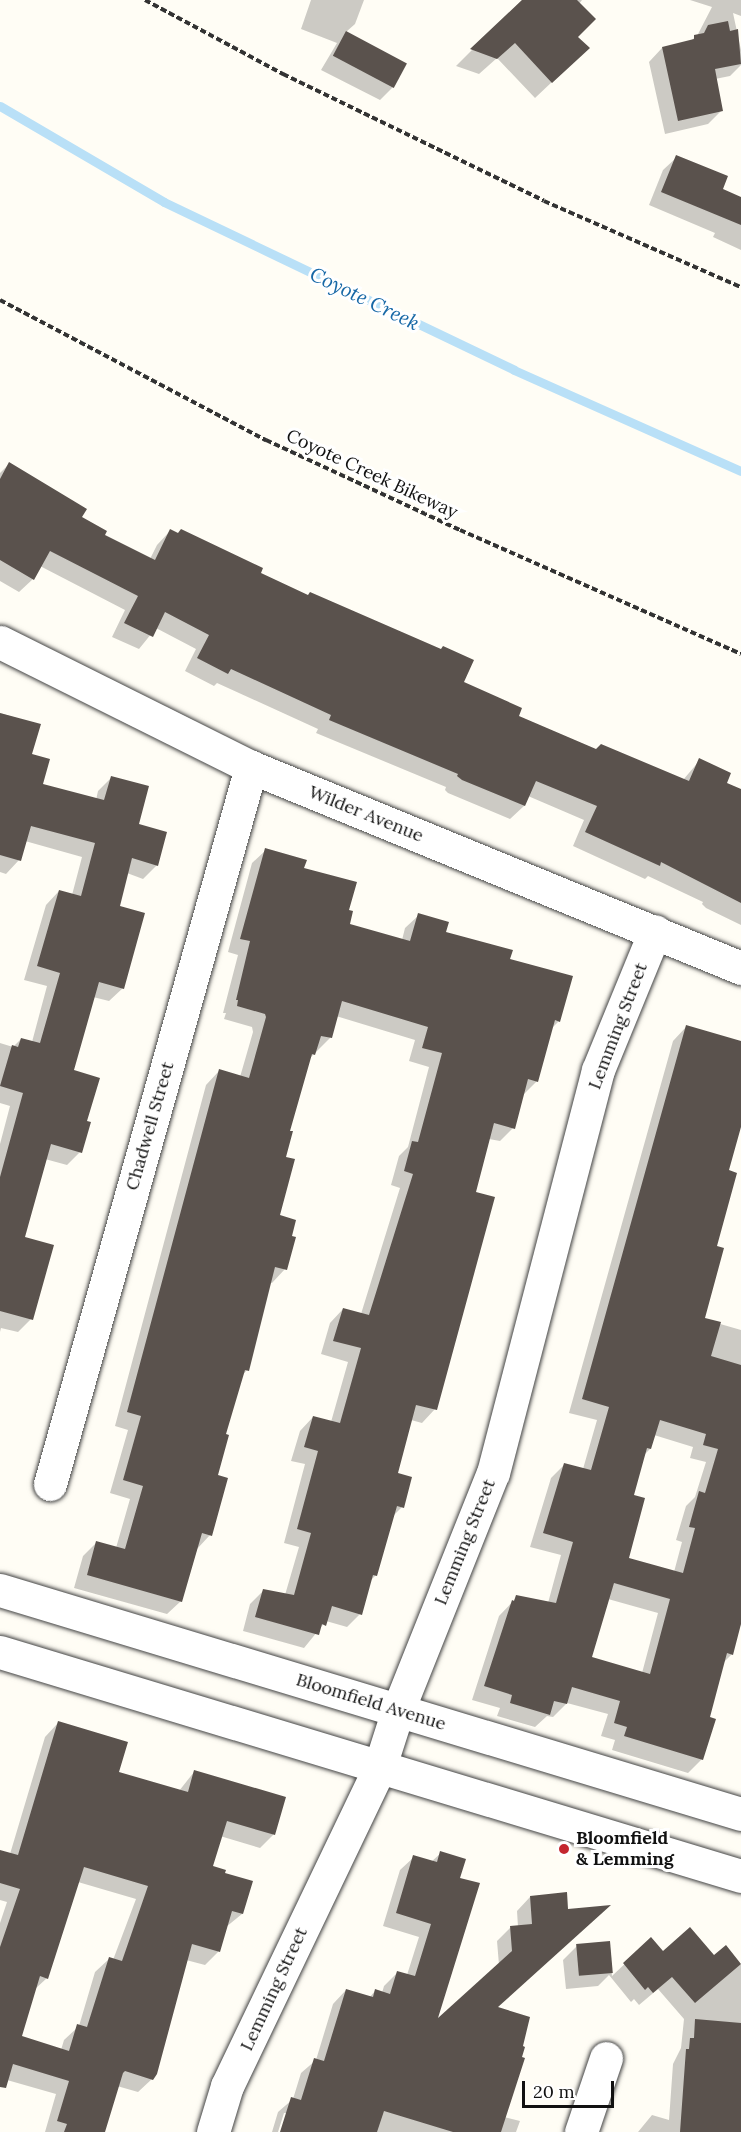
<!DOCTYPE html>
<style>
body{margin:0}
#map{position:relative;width:741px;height:2132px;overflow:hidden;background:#fffdf5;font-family:Lora,serif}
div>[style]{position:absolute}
.shadow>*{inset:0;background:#0003}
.stream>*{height:9px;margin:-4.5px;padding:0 4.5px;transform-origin:4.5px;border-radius:4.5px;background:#b9e0f7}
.building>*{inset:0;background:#5a524d;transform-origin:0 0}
.path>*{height:4px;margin-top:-2px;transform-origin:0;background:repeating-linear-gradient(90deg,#333 0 6px,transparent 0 9px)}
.roads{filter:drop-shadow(0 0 2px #444) drop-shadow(0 0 2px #444)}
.minor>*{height:33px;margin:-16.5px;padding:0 16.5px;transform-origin:16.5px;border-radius:16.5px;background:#fff}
.tertiary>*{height:33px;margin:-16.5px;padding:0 16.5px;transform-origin:16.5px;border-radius:16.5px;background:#fff}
.dots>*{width:16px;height:16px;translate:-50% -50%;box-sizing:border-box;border:3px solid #fff;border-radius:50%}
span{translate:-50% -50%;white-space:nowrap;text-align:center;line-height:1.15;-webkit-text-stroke:6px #fff;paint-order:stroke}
.street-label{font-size:18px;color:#111}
.poi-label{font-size:18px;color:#111;font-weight:700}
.left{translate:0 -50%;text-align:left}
.water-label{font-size:20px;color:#1768a6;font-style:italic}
.scale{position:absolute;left:522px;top:2081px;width:92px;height:27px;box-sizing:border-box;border:3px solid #111;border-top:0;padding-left:8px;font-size:18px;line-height:21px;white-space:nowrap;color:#111;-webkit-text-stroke:4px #fff;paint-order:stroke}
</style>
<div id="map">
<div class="shadow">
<div style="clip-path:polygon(311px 0,364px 0,355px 24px,346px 32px,393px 87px,380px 100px,321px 70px,337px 43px,301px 29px)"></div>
<div style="clip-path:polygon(522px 0,582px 0,579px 4px,571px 64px,535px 98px,497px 58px,479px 74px,456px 66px)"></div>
<div style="clip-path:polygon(690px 0,741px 0,741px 16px,733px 13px,741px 50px,741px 65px,730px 76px,715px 79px,722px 110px,708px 124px,665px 134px,649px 62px,662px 48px,689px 42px,697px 36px,712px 7px)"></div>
<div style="clip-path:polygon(677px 157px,721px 190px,741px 199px,741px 250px,713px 237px,715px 233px,649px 205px,663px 170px)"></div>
<div style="clip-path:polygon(9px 464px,102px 536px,150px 559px,157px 545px,170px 531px,259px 574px,462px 683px,517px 717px,596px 751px,683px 780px,700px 760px,725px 783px,741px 791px,741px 925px,706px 908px,702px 904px,703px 902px,648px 876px,645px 879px,573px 846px,584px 820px,528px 796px,524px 806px,510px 819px,448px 793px,445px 790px,446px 787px,316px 733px,318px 729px,217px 683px,214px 686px,185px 671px,196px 649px,156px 628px,139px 649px,112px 637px,125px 610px,40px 566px,33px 579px,19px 592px,0 581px,0 473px)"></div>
<div style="clip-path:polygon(0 713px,39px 725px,31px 755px,41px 785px,96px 800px,98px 791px,112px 777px,157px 865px,143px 879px,127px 873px,118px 907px,123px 988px,109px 1001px,93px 997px,72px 1071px,85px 1122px,80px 1152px,67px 1165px,45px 1159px,23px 1238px,31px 1319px,18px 1332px,1px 1328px,0 1332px,0 1144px,10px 1106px,0 1103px,0 1043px,13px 1047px,21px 1039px,32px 1042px,47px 986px,24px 980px,46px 905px,59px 891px,72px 895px,82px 857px,25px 841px,19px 860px,6px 874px,0 872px)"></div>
<div style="clip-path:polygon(266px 850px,303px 869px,347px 911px,348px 925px,402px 940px,405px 928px,419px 915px,444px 933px,508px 960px,559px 1021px,552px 1028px,537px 1081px,523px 1095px,513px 1128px,500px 1141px,489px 1139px,474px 1193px,435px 1409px,422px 1423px,411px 1420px,396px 1474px,402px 1507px,392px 1517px,376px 1575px,369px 1582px,360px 1614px,347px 1627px,326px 1621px,304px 1648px,243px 1631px,250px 1604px,264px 1590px,285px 1595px,299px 1547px,284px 1543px,305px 1464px,291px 1461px,300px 1431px,313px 1417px,331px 1422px,348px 1362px,321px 1354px,330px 1323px,343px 1309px,361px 1314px,400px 1188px,391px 1185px,399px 1156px,408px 1147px,429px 1067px,409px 1061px,415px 1040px,336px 1016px,330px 1038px,309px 1059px,289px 1132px,278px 1216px,285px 1269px,272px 1283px,269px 1282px,247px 1370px,241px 1377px,224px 1435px,216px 1476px,210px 1535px,197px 1549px,181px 1601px,167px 1614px,74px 1588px,83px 1556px,97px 1542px,116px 1548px,130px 1499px,110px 1493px,128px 1430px,115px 1426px,206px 1085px,219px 1071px,240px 1077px,253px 1032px,252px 1027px,224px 1019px,226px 1013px,223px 1013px,238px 955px,228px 952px,252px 863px)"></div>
<div style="clip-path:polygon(evenodd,686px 1027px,741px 1042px,741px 1122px,727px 1171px,703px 1319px,741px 1330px,741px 1623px,732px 1654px,723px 1663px,708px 1718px,702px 1759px,688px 1773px,612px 1750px,615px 1740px,601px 1736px,608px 1714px,567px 1703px,553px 1717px,547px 1716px,535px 1727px,497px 1716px,500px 1708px,472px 1700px,499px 1616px,517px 1597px,548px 1603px,561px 1555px,530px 1547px,551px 1478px,565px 1464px,583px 1469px,597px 1420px,569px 1413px,673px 1041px,686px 1027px,654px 1435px,693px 1447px,690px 1458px,706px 1462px,695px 1497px,686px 1506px,676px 1540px,682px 1542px,674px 1572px,627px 1559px,632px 1497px,644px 1455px,650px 1449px,654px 1435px,686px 1027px,608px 1599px,658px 1613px,642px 1673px,590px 1658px,608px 1599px)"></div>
<div style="clip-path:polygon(evenodd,58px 1723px,117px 1773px,179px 1791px,194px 1772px,284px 1798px,273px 1835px,260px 1848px,220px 1836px,211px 1867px,223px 1874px,251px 1882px,242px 1914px,226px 1927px,218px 1952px,205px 1965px,186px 1960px,152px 2079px,138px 2092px,117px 2086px,103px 2132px,45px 2132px,56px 2094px,0 2078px,0 1923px,7px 1902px,0 1900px,0 1855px,10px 1854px,45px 1737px,58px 1723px,78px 1882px,136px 1899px,113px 1960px,109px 1959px,95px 1972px,79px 2026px,64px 2040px,61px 2050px,20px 2037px,34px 1990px,47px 1978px,78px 1882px)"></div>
<div style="clip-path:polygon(441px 1853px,459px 1879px,435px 2023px,499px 1965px,497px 1941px,510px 1928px,518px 1927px,517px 1911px,530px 1897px,566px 1894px,496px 2008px,504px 2117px,520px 2121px,516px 2132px,282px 2132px,287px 2113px,284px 2113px,278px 2132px,272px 2132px,278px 2112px,293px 2099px,301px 2073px,316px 2060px,333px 2004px,346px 1990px,369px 1998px,375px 1991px,382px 1993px,384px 1986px,398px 1972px,407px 1975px,419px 1937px,383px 1926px,400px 1870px,414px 1857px,431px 1862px)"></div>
<div style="clip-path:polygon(651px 1939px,663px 1953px,714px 1957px,725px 1947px,741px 1965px,741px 2132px,638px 2132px,652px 2115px,669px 2120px,673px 2064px,681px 2048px,684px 2019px,658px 1989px,639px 2005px,634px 1999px,631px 2002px,609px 1975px,598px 1986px,566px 1989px,563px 1960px,577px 1946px,609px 1943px,612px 1976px)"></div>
</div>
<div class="stream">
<div style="left:0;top:106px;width:190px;rotate:30.3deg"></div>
<div style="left:164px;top:202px;width:388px;rotate:25.6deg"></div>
<div style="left:514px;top:370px;width:248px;rotate:24deg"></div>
</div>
<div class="building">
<div style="clip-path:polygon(522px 0,577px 0,596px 19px,578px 37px,590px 48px,552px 83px,515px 43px,497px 59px,470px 49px)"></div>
<div style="clip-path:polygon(728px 21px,730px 31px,738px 29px,741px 64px,715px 69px,723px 111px,678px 121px,662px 47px,694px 39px,694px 35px,704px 33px,708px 25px)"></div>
<div style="left:346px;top:31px;width:69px;height:28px;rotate:28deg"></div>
<div style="clip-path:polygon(676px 155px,728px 176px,723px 189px,741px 197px,741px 225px,661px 192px)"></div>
<div style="clip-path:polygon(9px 462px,87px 509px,82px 517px,107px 531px,105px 535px,155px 560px,170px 529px,178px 533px,181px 529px,263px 568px,261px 573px,308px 595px,310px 592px,441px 649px,443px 646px,474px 660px,464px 682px,522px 708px,519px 716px,596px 749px,601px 744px,689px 781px,699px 758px,731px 773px,727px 783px,741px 789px,741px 903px,661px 862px,660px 866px,585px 832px,597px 806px,536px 781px,525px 806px,462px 780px,457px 776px,458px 774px,329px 720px,331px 715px,231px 669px,228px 674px,197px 658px,209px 635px,165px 612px,153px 637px,124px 623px,138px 596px,50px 551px,34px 580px,0 560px,0 479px)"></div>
<div style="clip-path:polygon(0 713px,41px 724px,32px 754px,50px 759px,43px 784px,104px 800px,111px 776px,149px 786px,139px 824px,167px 832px,158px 866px,132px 858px,120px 906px,145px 913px,124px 989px,99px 982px,74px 1070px,100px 1078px,87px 1121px,91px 1122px,82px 1153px,51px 1144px,25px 1237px,54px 1245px,33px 1320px,0 1311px,0 1177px,23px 1093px,0 1086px,12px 1045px,18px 1047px,21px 1038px,40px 1043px,60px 973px,37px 966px,59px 890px,81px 896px,95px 843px,31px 826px,21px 861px,0 855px)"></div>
<div style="clip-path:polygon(265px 848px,307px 860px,304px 868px,357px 882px,349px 910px,353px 911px,350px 924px,410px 941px,418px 913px,449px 922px,446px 932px,513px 950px,510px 959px,573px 976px,560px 1022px,555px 1020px,538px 1082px,528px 1079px,515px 1129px,494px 1123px,476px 1192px,495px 1197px,437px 1410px,416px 1405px,398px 1473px,412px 1477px,404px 1508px,397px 1506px,377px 1576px,373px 1575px,362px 1615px,332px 1606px,326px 1626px,322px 1624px,319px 1635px,255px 1617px,263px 1589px,294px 1595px,311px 1533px,297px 1529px,318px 1451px,304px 1447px,313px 1416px,340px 1423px,361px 1348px,333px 1341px,343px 1308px,369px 1315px,413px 1174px,404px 1171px,412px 1141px,418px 1142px,442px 1053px,422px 1048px,428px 1027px,342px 1001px,332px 1038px,321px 1036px,315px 1055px,312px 1054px,290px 1131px,293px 1131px,286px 1157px,295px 1159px,280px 1215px,296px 1220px,292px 1236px,296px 1237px,287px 1270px,275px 1267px,249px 1371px,245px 1370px,226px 1434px,229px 1435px,218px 1475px,228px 1478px,212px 1536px,202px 1533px,182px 1602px,87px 1575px,96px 1541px,125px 1549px,143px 1486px,123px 1480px,141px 1416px,127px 1412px,219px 1069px,249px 1078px,266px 1017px,265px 1014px,237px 1006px,238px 1000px,236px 1000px,250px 941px,240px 939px)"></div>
<div style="clip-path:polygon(evenodd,686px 1025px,741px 1041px,741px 1127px,729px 1170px,737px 1173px,717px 1246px,724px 1248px,705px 1318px,721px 1322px,711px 1356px,741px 1365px,741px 1624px,733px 1655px,727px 1653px,710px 1717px,716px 1719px,703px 1760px,624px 1736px,627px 1727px,614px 1723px,620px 1701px,572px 1687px,567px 1704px,554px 1701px,550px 1715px,510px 1703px,512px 1695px,484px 1686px,512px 1600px,514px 1601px,516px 1595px,556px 1603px,573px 1542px,543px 1533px,564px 1463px,591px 1470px,609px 1407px,582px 1399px,686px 1025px,660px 1420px,706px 1434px,703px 1445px,718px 1449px,705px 1493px,699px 1491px,689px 1527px,695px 1528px,683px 1573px,629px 1558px,645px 1498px,634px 1495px,647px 1448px,651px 1449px,660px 1420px,686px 1025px,614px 1583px,670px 1599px,650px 1674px,592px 1657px,614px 1583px)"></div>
<div style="clip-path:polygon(evenodd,58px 1721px,128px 1742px,119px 1772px,188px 1792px,194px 1770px,286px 1797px,275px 1835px,227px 1821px,213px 1866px,226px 1870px,225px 1873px,253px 1881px,243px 1914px,232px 1911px,220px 1952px,192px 1944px,157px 2074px,153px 2080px,125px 2071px,123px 2073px,105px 2132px,64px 2132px,67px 2124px,57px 2121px,69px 2081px,13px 2064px,6px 2088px,0 2087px,0 1947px,20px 1889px,0 1883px,0 1850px,18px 1855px,58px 1721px,84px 1867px,148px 1886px,122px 1961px,109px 1957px,87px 2027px,77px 2024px,69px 2051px,22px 2036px,40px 1976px,48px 1979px,84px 1867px)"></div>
<div style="clip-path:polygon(440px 1851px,466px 1859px,460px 1878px,480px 1883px,438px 2018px,512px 1951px,510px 1926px,532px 1924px,530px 1896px,567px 1892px,568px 1909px,611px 1905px,498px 2007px,530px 2017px,523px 2046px,525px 2047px,522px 2057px,525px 2058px,501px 2132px,453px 2132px,384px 2111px,377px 2132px,280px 2132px,291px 2097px,301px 2100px,314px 2058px,324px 2061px,346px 1989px,373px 1997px,375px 1989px,390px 1994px,397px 1971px,415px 1976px,431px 1924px,396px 1913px,413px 1855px,437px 1862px)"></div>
<div style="clip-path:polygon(690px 1927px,714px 1955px,726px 1945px,741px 1964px,695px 2003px,672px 1977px,653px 1993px,648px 1987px,645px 1990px,623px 1963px,651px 1937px,663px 1951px)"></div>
<div style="left:610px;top:1941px;width:32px;height:34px;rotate:85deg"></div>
<div style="clip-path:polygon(695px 2019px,741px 2023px,741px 2132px,680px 2132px,686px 2049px,689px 2049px,690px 2038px,694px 2038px)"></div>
</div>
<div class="path">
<div style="left:145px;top:0;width:157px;rotate:28.2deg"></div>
<div style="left:283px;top:74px;width:290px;rotate:25.9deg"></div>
<div style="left:544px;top:201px;width:215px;rotate:23.6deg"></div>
<div style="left:0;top:300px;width:301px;rotate:27.8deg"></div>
<div style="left:266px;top:440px;width:214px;rotate:24.9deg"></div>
<div style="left:460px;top:530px;width:307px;rotate:23.8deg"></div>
</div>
<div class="roads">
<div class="minor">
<div style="left:0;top:642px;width:280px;rotate:26.5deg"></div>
<div style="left:251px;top:767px;width:530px;rotate:22.3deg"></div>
<div style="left:50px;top:1484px;width:745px;rotate:-74.34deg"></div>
<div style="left:213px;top:2132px;width:48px;rotate:-73.1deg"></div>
<div style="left:227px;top:2086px;width:355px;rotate:-64.4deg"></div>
<div style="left:380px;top:1766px;width:59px;rotate:-72.2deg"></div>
<div style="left:398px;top:1710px;width:255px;rotate:-68.2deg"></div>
<div style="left:493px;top:1473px;width:416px;rotate:-75.4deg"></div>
<div style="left:598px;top:1070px;width:150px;rotate:-67.7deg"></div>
<div style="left:581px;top:2132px;width:78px;rotate:-71.3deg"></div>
</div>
<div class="tertiary">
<div style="left:0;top:1590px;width:774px;rotate:16.82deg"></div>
<div style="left:0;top:1652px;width:774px;rotate:16.82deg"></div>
</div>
</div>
<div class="dots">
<div style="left:564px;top:1849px;background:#c4262e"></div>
</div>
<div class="street-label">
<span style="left:372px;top:474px;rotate:25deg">Coyote Creek Bikeway</span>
<span style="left:366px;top:814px;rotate:22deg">Wilder Avenue</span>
<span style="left:618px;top:1026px;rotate:-69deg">Lemming Street</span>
<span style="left:150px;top:1126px;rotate:-74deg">Chadwell Street</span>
<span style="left:465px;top:1542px;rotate:-68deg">Lemming Street</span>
<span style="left:371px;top:1702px;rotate:17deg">Bloomfield Avenue</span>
<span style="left:274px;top:1989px;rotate:-65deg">Lemming Street</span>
</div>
<div class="poi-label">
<span class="left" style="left:576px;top:1849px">Bloomfield<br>&amp; Lemming</span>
</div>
<div class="water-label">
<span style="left:365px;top:298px;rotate:26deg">Coyote Creek</span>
</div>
<div class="scale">20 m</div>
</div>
